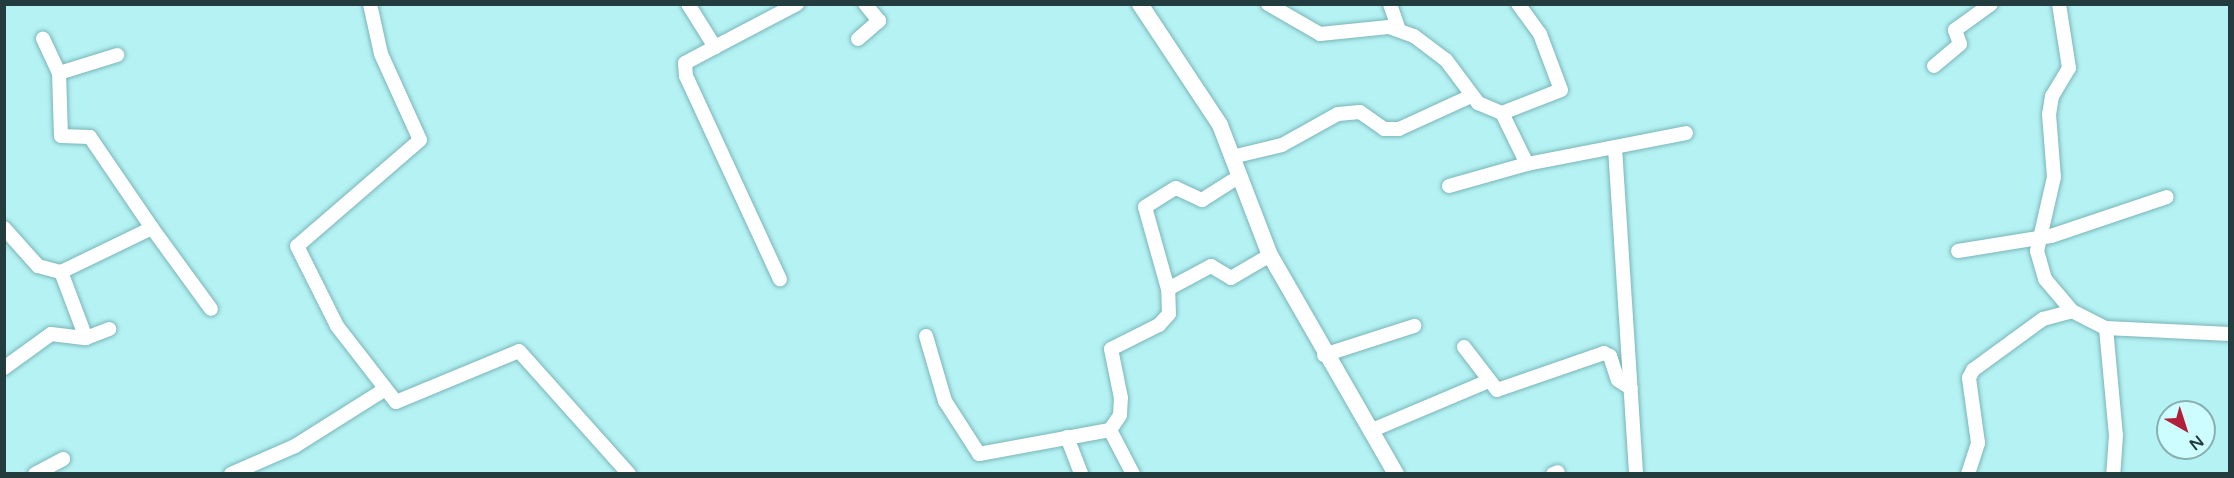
<!DOCTYPE html>
<style>
body{margin:0}
#map{position:relative;width:2234px;height:478px;overflow:hidden;background:#b5f2f4;font-family:"Varela Round",sans-serif}
div>[style]{position:absolute}
.roads{filter:drop-shadow(0 0 2px #7ab5b7) drop-shadow(0 0 2px #7ab5b7)}
.minor>*{height:14px;margin:-7px;padding:0 7px;transform-origin:7px;border-radius:7px;background:#fff}
.tertiary>*{height:16px;margin:-8px;padding:0 8px;transform-origin:8px;border-radius:8px;background:#fff}
span{translate:-50% -50%;white-space:nowrap;text-align:center;line-height:1.15;-webkit-text-stroke:4.5px #cdfdfe;paint-order:stroke}
.frame{position:absolute;inset:0;border:6px solid #233c3d;pointer-events:none}
.north{position:absolute;left:2156px;top:400px;width:60px;height:60px;box-sizing:border-box;background:#cdfdfe;border:2px solid #89b0b1;border-radius:50%;rotate:141deg;font-size:16px;font-weight:700;line-height:24px;text-align:center;color:#233c3d}
.north::after{content:'';display:block;margin:auto;width:21px;height:27px;background:#b21f3a;clip-path:polygon(50% 0,100% 100%,50% 72%,0 100%)}
</style>
<div id="map">
<div class="roads">
<div class="minor">
<div style="left:370px;top:4px;width:51px;rotate:77.6deg"></div>
<div style="left:381px;top:54px;width:94px;rotate:65.6deg"></div>
<div style="left:420px;top:140px;width:162px;rotate:139.2deg"></div>
<div style="left:297px;top:246px;width:89px;rotate:63.4deg"></div>
<div style="left:337px;top:326px;width:96px;rotate:52.2deg"></div>
<div style="left:396px;top:402px;width:133px;rotate:-22.5deg"></div>
<div style="left:519px;top:351px;width:165px;rotate:48.2deg"></div>
<div style="left:688px;top:4px;width:51px;rotate:57.9deg"></div>
<div style="left:715px;top:47px;width:34px;rotate:152deg"></div>
<div style="left:685px;top:63px;width:13px;rotate:86deg"></div>
<div style="left:686px;top:76px;width:224px;rotate:65.2deg"></div>
<div style="left:1268px;top:4px;width:60px;rotate:30deg"></div>
<div style="left:1320px;top:34px;width:69px;rotate:-5.8deg"></div>
<div style="left:1389px;top:27px;width:27px;rotate:20deg"></div>
<div style="left:1414px;top:36px;width:40px;rotate:37deg"></div>
<div style="left:1446px;top:60px;width:54px;rotate:53.3deg"></div>
<div style="left:1478px;top:103px;width:26px;rotate:23deg"></div>
<div style="left:1502px;top:113px;width:57px;rotate:63.9deg"></div>
<div style="left:1527px;top:164px;width:162px;rotate:-11deg"></div>
<div style="left:1390px;top:4px;width:24px;rotate:71deg"></div>
<div style="left:2059px;top:4px;width:65px;rotate:81.1deg"></div>
<div style="left:2069px;top:68px;width:33px;rotate:121deg"></div>
<div style="left:2052px;top:96px;width:18px;rotate:99deg"></div>
<div style="left:2049px;top:114px;width:63px;rotate:85.5deg"></div>
<div style="left:2054px;top:177px;width:76px;rotate:102.9deg"></div>
<div style="left:2037px;top:251px;width:29px;rotate:74deg"></div>
<div style="left:2045px;top:279px;width:42px;rotate:49.8deg"></div>
<div style="left:2072px;top:311px;width:38px;rotate:27deg"></div>
<div style="left:2106px;top:328px;width:124px;rotate:2.8deg"></div>
<div style="left:858px;top:39px;width:28px;rotate:-41deg"></div>
<div style="left:879px;top:21px;width:22px;rotate:-129deg"></div>
<div style="left:715px;top:47px;width:93px;rotate:-27.7deg"></div>
<div style="left:1934px;top:66px;width:34px;rotate:-40deg"></div>
<div style="left:1960px;top:44px;width:15px;rotate:-110deg"></div>
<div style="left:1955px;top:30px;width:44px;rotate:-35.8deg"></div>
<div style="left:59px;top:73px;width:61px;rotate:-17.2deg"></div>
<div style="left:1502px;top:113px;width:63px;rotate:-21.3deg"></div>
<div style="left:1561px;top:90px;width:60px;rotate:-110.6deg"></div>
<div style="left:1540px;top:34px;width:37px;rotate:-126deg"></div>
<div style="left:1615px;top:148px;width:327px;rotate:86.3deg"></div>
<div style="left:1232px;top:157px;width:51px;rotate:-13.5deg"></div>
<div style="left:1282px;top:145px;width:64px;rotate:-29deg"></div>
<div style="left:1338px;top:114px;width:22px;rotate:-5deg"></div>
<div style="left:1360px;top:112px;width:29px;rotate:35deg"></div>
<div style="left:1384px;top:129px;width:15px"></div>
<div style="left:1399px;top:129px;width:79px;rotate:-24.6deg"></div>
<div style="left:1449px;top:186px;width:81px;rotate:-15.8deg"></div>
<div style="left:4px;top:228px;width:51px;rotate:48.2deg"></div>
<div style="left:38px;top:266px;width:24px;rotate:15deg"></div>
<div style="left:152px;top:228px;width:100px;rotate:53.9deg"></div>
<div style="left:1958px;top:251px;width:94px;rotate:-9.2deg"></div>
<div style="left:2051px;top:236px;width:122px;rotate:-18.6deg"></div>
<div style="left:1168px;top:289px;width:49px;rotate:-28.1deg"></div>
<div style="left:1211px;top:266px;width:23px;rotate:31deg"></div>
<div style="left:1231px;top:278px;width:45px;rotate:-30.5deg"></div>
<div style="left:2106px;top:328px;width:107px;rotate:84.7deg"></div>
<div style="left:2116px;top:435px;width:39px;rotate:94deg"></div>
<div style="left:926px;top:336px;width:68px;rotate:73.7deg"></div>
<div style="left:945px;top:401px;width:63px;rotate:57.3deg"></div>
<div style="left:979px;top:454px;width:133px;rotate:-10.4deg"></div>
<div style="left:1110px;top:430px;width:18px;rotate:-56deg"></div>
<div style="left:1120px;top:415px;width:17px;rotate:-87deg"></div>
<div style="left:1121px;top:398px;width:50px;rotate:-101.5deg"></div>
<div style="left:1111px;top:349px;width:54px;rotate:-26.6deg"></div>
<div style="left:1159px;top:325px;width:15px;rotate:-48deg"></div>
<div style="left:1169px;top:314px;width:25px;rotate:-92deg"></div>
<div style="left:1168px;top:289px;width:85px;rotate:-105.7deg"></div>
<div style="left:1145px;top:207px;width:36px;rotate:-32deg"></div>
<div style="left:1176px;top:188px;width:29px;rotate:25deg"></div>
<div style="left:1202px;top:200px;width:45px;rotate:-32.3deg"></div>
<div style="left:86px;top:338px;width:25px;rotate:-21deg"></div>
<div style="left:1464px;top:347px;width:54px;rotate:52.5deg"></div>
<div style="left:1497px;top:390px;width:113px;rotate:-19.1deg"></div>
<div style="left:1604px;top:353px;width:7px;rotate:27deg"></div>
<div style="left:1610px;top:356px;width:25px;rotate:72deg"></div>
<div style="left:1618px;top:380px;width:15px;rotate:32deg"></div>
<div style="left:1324px;top:355px;width:95px;rotate:-17.9deg"></div>
<div style="left:4px;top:368px;width:58px;rotate:-35.9deg"></div>
<div style="left:51px;top:334px;width:35px;rotate:7deg"></div>
<div style="left:86px;top:338px;width:71px;rotate:-110.7deg"></div>
<div style="left:61px;top:272px;width:101px;rotate:-25.8deg"></div>
<div style="left:152px;top:228px;width:110px;rotate:-124.3deg"></div>
<div style="left:90px;top:137px;width:29px;rotate:-178deg"></div>
<div style="left:61px;top:136px;width:63px;rotate:-91.8deg"></div>
<div style="left:59px;top:73px;width:38px;rotate:-115deg"></div>
<div style="left:1110px;top:430px;width:50px;rotate:62.4deg"></div>
<div style="left:1370px;top:431px;width:126px;rotate:-22.9deg"></div>
<div style="left:1067px;top:437px;width:40px;rotate:69deg"></div>
<div style="left:35px;top:474px;width:32px;rotate:-28deg"></div>
<div style="left:231px;top:474px;width:70px;rotate:-23.6deg"></div>
<div style="left:295px;top:446px;width:105px;rotate:-32.2deg"></div>
<div style="left:1553px;top:474px;width:5px;rotate:-22deg"></div>
<div style="left:1968px;top:474px;width:33px;rotate:-72deg"></div>
<div style="left:1978px;top:443px;width:66px;rotate:-97.9deg"></div>
<div style="left:1969px;top:378px;width:9px;rotate:-63deg"></div>
<div style="left:1973px;top:370px;width:87px;rotate:-36.1deg"></div>
<div style="left:2043px;top:319px;width:30px;rotate:-15deg"></div>
</div>
<div class="tertiary">
<div style="left:1140px;top:4px;width:145px;rotate:56.5deg"></div>
<div style="left:1220px;top:125px;width:139px;rotate:69deg"></div>
<div style="left:1270px;top:255px;width:253px;rotate:60.1deg"></div>
</div>
</div>
<div class="frame"></div>
<div class="north">N</div>
</div>
